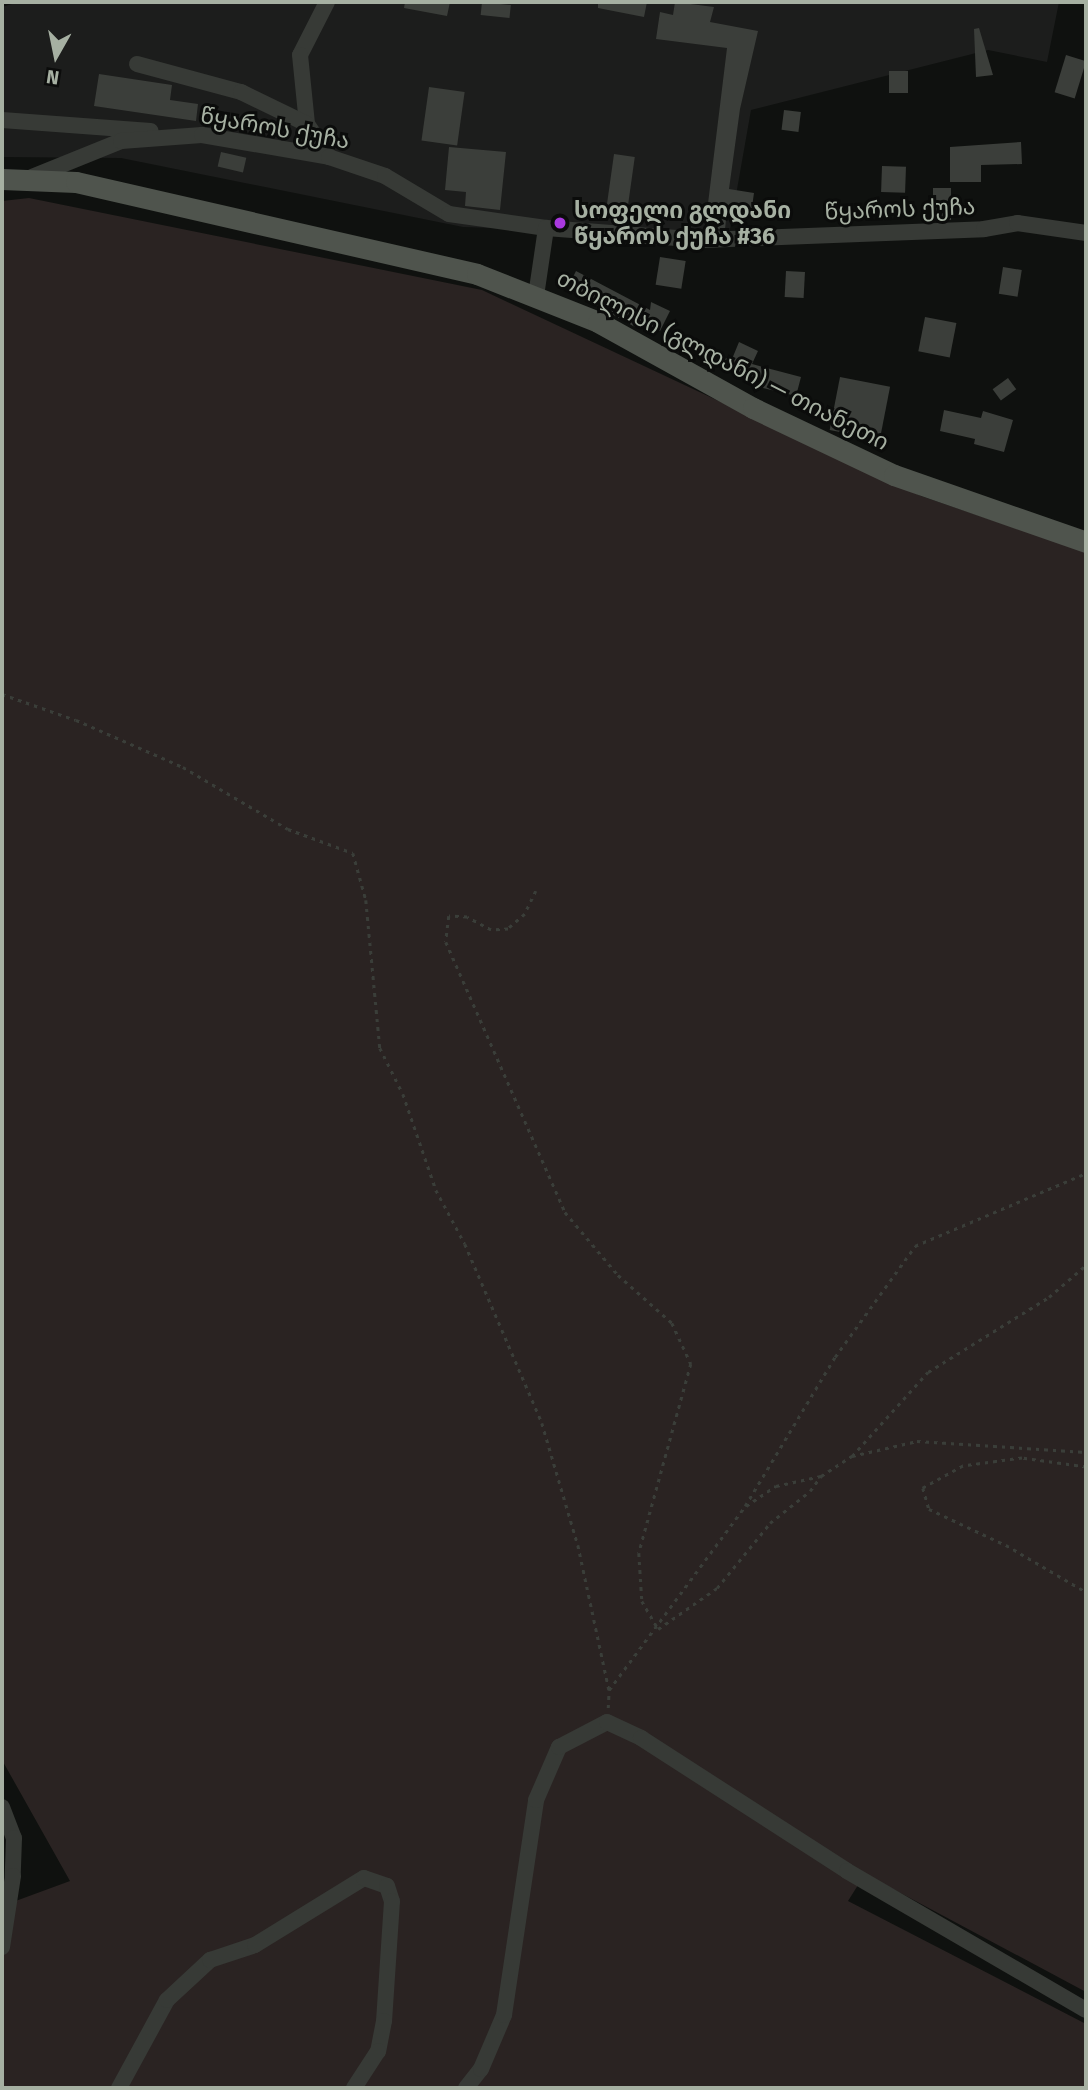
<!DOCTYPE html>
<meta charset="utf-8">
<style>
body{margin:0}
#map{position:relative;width:1088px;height:2090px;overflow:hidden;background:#0f110f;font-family:"Fira Sans","Noto Sans Georgian",sans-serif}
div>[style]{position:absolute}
.built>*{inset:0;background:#1c1d1c}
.green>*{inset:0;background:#2a2322}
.building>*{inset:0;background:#3b3e3a;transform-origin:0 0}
.path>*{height:2.5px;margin-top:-1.25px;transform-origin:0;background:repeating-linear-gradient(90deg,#3a3e39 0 3.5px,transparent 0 8.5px)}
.minor>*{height:16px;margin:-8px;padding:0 8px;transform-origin:8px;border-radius:8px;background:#373a36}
.major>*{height:21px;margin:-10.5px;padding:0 10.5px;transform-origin:10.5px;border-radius:10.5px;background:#4f544d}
.dots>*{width:19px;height:19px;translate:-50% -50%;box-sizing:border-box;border:4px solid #0b0c0b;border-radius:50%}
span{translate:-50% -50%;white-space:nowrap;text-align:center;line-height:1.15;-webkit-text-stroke:6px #0b0c0b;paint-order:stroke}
.street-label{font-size:23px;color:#a6b0a2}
.poi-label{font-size:23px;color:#a6b0a2;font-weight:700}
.left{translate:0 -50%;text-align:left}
.frame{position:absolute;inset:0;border:4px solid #a6b0a2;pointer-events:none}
.north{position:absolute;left:21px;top:21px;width:70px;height:70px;-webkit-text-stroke:5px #0b0c0b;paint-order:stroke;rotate:189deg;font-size:19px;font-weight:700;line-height:28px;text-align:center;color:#a6b0a2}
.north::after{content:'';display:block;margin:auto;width:24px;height:32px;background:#a6b0a2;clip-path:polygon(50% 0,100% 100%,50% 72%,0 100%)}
</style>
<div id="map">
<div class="built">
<div style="clip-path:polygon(18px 2px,1059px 2px,1047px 62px,988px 50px,751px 110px,729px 235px,463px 227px,121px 158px,2px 157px,2px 7px)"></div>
</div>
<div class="green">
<div style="clip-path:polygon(29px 198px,482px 290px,921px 496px,1086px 552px,1086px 1992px,865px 1874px,848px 1901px,1086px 2024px,1086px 2088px,2px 2088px,2px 1906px,70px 1881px,2px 1760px,2px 201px)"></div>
</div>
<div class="building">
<div style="clip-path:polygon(405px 2px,450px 2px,447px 16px,404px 8px)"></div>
<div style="left:482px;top:2px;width:29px;height:13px;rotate:6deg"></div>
<div style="clip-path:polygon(598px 2px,647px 2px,644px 17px,598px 8px)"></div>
<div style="clip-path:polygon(675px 2px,714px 7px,710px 22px,758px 31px,740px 109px,729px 189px,754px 193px,751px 214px,727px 211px,725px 229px,705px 228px,727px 48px,656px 39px,660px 12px,673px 15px)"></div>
<div style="clip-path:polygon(979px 28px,993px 75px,976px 77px,974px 29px)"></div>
<div style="left:1066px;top:55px;width:21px;height:39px;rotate:17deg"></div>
<div style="left:889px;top:71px;width:19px;height:22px"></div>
<div style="clip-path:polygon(99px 74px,172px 85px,170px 100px,198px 104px,196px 121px,94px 106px)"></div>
<div style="left:429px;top:87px;width:36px;height:54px;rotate:8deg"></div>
<div style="left:784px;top:110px;width:17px;height:20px;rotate:7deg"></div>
<div style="clip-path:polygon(1021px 142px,1022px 164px,981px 165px,981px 182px,950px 182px,950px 147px)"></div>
<div style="clip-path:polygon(449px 147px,506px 152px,500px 210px,465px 206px,466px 192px,445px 190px)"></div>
<div style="left:221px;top:152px;width:26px;height:15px;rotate:13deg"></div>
<div style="left:614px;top:154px;width:21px;height:63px;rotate:8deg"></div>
<div style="left:882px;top:166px;width:24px;height:26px;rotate:2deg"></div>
<div style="left:933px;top:188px;width:18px;height:32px"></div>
<div style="left:660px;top:257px;width:26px;height:28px;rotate:9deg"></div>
<div style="left:1003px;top:267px;width:19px;height:27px;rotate:9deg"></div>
<div style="clip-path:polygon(576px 271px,650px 310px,651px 302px,670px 311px,660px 331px,639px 320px,635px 327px,567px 289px)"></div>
<div style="left:786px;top:271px;width:19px;height:26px;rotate:3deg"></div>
<div style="left:925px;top:317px;width:32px;height:35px;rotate:11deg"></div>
<div style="clip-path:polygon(739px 342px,758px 351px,752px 364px,801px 377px,796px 396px,763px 388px,765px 382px,723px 365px,726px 358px,732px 359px)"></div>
<div style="left:840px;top:377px;width:51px;height:54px;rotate:11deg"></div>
<div style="left:1008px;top:378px;width:14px;height:19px;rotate:54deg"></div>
<div style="clip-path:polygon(944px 410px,981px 418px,983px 411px,1013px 420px,1004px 452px,974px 444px,975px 439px,940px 431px)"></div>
</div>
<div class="path">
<div style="left:2px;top:694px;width:78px;rotate:19.4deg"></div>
<div style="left:76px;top:720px;width:117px;rotate:23.7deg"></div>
<div style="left:183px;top:767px;width:122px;rotate:30.6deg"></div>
<div style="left:288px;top:829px;width:69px;rotate:20.3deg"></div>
<div style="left:353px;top:853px;width:49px;rotate:74.5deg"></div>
<div style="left:366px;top:900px;width:149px;rotate:84.6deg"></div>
<div style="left:380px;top:1048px;width:51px;rotate:63.4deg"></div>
<div style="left:403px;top:1094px;width:102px;rotate:71deg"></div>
<div style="left:436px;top:1190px;width:61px;rotate:61.8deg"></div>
<div style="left:465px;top:1244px;width:195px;rotate:66.7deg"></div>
<div style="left:542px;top:1423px;width:127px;rotate:73.6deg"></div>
<div style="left:578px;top:1545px;width:148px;rotate:77.9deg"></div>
<div style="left:536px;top:891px;width:25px;rotate:116deg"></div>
<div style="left:525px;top:914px;width:23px;rotate:139deg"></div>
<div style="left:508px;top:929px;width:17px;rotate:177deg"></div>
<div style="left:491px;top:930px;width:27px;rotate:-152deg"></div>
<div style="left:467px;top:917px;width:18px;rotate:-177deg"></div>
<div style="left:449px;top:916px;width:26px;rotate:97deg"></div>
<div style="left:446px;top:942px;width:295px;rotate:66.2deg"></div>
<div style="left:565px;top:1212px;width:82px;rotate:49.9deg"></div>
<div style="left:618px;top:1275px;width:72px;rotate:41.6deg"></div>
<div style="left:672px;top:1323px;width:45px;rotate:65.1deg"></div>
<div style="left:691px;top:1364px;width:196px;rotate:105.4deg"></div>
<div style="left:639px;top:1553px;width:48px;rotate:86.4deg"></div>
<div style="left:642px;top:1601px;width:32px;rotate:60deg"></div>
<div style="left:658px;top:1629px;width:72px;rotate:-34.8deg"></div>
<div style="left:717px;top:1588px;width:84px;rotate:-50.8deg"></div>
<div style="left:770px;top:1523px;width:51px;rotate:-38.7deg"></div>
<div style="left:810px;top:1491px;width:19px;rotate:-54deg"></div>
<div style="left:852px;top:1456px;width:67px;rotate:-13deg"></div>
<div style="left:917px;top:1441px;width:169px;rotate:3.7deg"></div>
<div style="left:1086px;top:1467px;width:65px;rotate:-172deg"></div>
<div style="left:1022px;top:1458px;width:60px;rotate:172.3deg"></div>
<div style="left:963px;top:1466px;width:46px;rotate:151.2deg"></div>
<div style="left:923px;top:1488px;width:22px;rotate:74deg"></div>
<div style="left:929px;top:1509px;width:85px;rotate:25.1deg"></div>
<div style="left:1006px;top:1545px;width:93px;rotate:30.4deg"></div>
<div style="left:746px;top:1506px;width:36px;rotate:-34deg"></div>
<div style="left:776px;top:1486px;width:46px;rotate:-12.5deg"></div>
<div style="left:821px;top:1476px;width:37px;rotate:-33deg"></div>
<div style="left:852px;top:1456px;width:113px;rotate:-47.9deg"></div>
<div style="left:928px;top:1372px;width:142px;rotate:-31.8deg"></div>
<div style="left:1049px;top:1297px;width:49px;rotate:-40.9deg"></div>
<div style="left:608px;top:1708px;width:18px;rotate:-87deg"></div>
<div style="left:609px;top:1690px;width:229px;rotate:-53.5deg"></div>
<div style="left:745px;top:1506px;width:174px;rotate:-58.9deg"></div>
<div style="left:835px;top:1357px;width:137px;rotate:-54.2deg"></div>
<div style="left:915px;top:1246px;width:186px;rotate:-23.1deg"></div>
</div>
<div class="minor">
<div style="left:327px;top:2px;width:59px;rotate:117deg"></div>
<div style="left:300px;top:55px;width:69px;rotate:84.2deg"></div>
<div style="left:307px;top:124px;width:40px;rotate:56deg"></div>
<div style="left:137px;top:64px;width:108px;rotate:15.1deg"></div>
<div style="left:241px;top:92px;width:73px;rotate:25.9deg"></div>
<div style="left:2px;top:120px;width:149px;rotate:4.2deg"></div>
<div style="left:32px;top:177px;width:96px;rotate:-22deg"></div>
<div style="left:121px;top:141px;width:81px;rotate:-4.2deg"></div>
<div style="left:202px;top:135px;width:129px;rotate:9.8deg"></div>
<div style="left:329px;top:157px;width:59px;rotate:18.7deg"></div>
<div style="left:385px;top:176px;width:74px;rotate:30.7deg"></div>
<div style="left:449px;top:214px;width:98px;rotate:8.2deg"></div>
<div style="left:546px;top:228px;width:157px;rotate:4.4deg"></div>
<div style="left:703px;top:240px;width:281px;rotate:-2.2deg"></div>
<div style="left:984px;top:229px;width:34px;rotate:-10deg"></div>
<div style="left:1017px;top:223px;width:70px;rotate:8.2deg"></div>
<div style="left:536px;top:296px;width:69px;rotate:-81.6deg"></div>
<div style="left:2px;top:1807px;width:33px;rotate:69deg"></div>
<div style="left:14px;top:1838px;width:38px;rotate:92deg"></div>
<div style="left:13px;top:1876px;width:72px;rotate:98.8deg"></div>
<div style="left:119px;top:2088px;width:100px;rotate:-61.4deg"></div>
<div style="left:167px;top:2000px;width:59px;rotate:-42.9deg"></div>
<div style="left:210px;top:1960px;width:47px;rotate:-18.4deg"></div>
<div style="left:255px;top:1945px;width:128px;rotate:-31.6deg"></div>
<div style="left:364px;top:1878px;width:24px;rotate:19deg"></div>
<div style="left:387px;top:1886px;width:16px;rotate:72deg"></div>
<div style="left:392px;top:1901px;width:120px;rotate:93.8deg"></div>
<div style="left:384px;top:2021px;width:31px;rotate:101deg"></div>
<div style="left:378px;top:2051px;width:44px;rotate:123deg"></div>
<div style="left:466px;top:2088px;width:24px;rotate:-52deg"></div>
<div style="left:481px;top:2069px;width:59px;rotate:-66.9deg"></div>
<div style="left:504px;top:2015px;width:217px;rotate:-81.5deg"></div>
<div style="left:536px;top:1800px;width:58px;rotate:-66.5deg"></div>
<div style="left:559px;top:1747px;width:54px;rotate:-27.5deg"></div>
<div style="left:607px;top:1722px;width:38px;rotate:25deg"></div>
<div style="left:641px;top:1738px;width:245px;rotate:32.8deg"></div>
<div style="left:847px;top:1871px;width:276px;rotate:30.2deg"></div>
</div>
<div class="major">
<div style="left:2px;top:179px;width:74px;rotate:2.3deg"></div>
<div style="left:76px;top:182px;width:411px;rotate:12.9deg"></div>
<div style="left:477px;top:274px;width:130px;rotate:21.6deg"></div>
<div style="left:598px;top:322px;width:177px;rotate:29deg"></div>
<div style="left:753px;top:408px;width:156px;rotate:25.4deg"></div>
<div style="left:894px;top:475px;width:203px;rotate:19.2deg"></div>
</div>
<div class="dots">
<div style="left:560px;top:223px;background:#a939df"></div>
</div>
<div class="street-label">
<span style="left:275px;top:128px;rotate:10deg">წყაროს ქუჩა</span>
<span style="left:900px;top:209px;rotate:-2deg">წყაროს ქუჩა</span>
<span style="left:723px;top:360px;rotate:27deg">თბილისი (გლდანი) — თიანეთი</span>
</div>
<div class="poi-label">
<span class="left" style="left:574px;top:223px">სოფელი გლდანი<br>წყაროს ქუჩა #36</span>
</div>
<div class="frame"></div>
<div class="north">N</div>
</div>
